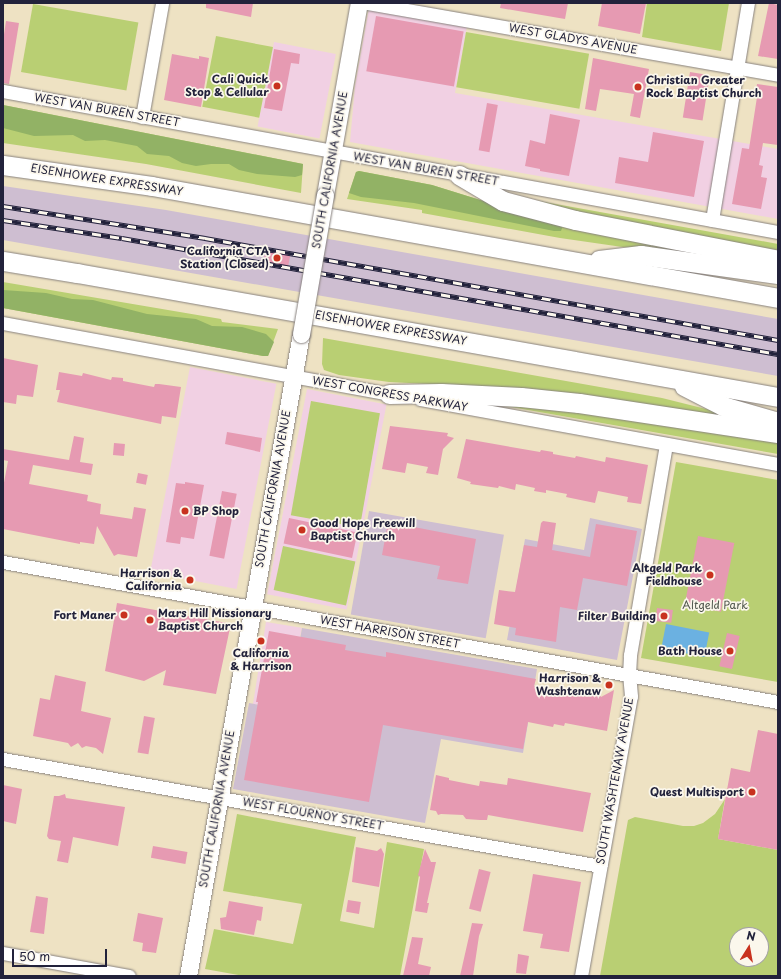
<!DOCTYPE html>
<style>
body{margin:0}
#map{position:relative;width:781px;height:979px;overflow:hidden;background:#eee2c3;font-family:"Playpen Sans",sans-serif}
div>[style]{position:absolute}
.built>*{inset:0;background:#f1d0e3;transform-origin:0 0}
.industrial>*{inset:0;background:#cebed1;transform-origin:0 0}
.green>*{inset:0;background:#b9cf73;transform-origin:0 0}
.forest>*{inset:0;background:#92b265}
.water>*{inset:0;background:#6bb1e1;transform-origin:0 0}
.building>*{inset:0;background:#e69ab2;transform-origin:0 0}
.roads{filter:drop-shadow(0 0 1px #88827f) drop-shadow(0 0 1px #88827f)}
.minor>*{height:13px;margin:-6.5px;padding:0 6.5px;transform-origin:6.5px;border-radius:6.5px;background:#fff}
.major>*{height:17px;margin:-8.5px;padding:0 8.5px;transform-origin:8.5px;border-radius:8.5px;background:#fff}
.highway>*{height:19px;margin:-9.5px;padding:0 9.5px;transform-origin:9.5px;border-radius:9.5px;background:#fff}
.rail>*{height:4.5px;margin-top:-2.25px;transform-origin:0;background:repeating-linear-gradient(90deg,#fbf7ec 0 9px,#22223b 0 18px);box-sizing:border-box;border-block:1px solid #22223b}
.bridges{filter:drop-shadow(0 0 1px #88827f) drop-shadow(0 0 1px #88827f)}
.major-bridge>*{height:17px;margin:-8.5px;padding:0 8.5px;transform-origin:8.5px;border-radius:8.5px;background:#fff}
.dots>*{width:11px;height:11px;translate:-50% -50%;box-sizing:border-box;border:2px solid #fbf7ec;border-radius:50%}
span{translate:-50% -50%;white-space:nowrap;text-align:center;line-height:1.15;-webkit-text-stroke:3.5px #fbf7ec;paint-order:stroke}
.street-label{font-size:11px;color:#22223b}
.poi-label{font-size:11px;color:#22223b;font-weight:700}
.right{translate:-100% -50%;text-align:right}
.left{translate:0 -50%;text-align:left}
.park-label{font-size:11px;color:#4f564c}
.frame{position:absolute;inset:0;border:4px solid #22223b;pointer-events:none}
.north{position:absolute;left:729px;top:927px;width:40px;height:40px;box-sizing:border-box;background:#fbf7ec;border:1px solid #a4a2a5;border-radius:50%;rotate:11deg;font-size:11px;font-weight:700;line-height:16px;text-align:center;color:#22223b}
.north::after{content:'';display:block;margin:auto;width:14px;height:18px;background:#c8321e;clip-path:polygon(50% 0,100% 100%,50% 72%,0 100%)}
.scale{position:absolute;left:12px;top:949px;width:95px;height:18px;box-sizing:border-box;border:2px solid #22223b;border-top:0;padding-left:5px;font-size:12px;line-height:14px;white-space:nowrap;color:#22223b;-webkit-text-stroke:3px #fbf7ec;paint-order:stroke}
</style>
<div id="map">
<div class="built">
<div style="clip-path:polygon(369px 8px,467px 26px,455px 93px,778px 149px,778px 219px,350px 142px,355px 86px)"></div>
<div style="left:274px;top:42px;width:63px;height:86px;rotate:11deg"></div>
<div style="left:190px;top:367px;width:88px;height:209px;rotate:11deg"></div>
<div style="left:307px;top:389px;width:81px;height:209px;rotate:11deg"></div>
<div style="left:266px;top:622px;width:36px;height:83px;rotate:9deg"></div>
</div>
<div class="industrial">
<div style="clip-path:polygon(3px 186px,166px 210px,778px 319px,778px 376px,3px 240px)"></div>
<div style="left:369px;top:511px;width:137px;height:105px;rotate:10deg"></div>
<div style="clip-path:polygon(590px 518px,642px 529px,617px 660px,507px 640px,525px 539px,584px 550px)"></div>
<div style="clip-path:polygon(302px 628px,537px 669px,523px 753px,441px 739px,425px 823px,233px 789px,249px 703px,288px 710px)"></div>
</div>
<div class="green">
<div style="clip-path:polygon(647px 3px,729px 3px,721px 51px,642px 37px)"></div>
<div style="left:33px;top:4px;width:107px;height:69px;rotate:10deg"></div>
<div style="left:466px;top:32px;width:125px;height:56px;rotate:10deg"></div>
<div style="left:216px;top:36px;width:58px;height:72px;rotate:11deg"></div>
<div style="clip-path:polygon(3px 105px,303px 164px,301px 193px,146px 164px,3px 143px)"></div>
<div style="clip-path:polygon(359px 171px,432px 185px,519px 212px,775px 269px,560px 238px,422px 213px,422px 210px,347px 199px,356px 172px)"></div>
<div style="clip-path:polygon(511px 196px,778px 244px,778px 254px,614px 223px)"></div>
<div style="clip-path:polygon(3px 282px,221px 319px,222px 322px,278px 329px,268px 356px,263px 356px,3px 308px)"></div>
<div style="clip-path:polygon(323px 338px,662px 398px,754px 421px,532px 389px,389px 382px,339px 375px,324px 370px,322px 364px)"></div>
<div style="left:311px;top:401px;width:70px;height:116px;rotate:10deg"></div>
<div style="clip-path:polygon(499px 405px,547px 405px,778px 441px,778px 454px)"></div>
<div style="clip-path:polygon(676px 462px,778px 480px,778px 682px,641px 658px)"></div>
<div style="left:283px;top:546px;width:74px;height:45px;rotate:12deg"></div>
<div style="clip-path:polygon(evenodd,725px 799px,718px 839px,778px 850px,778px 976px,600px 976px,628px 820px,635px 817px,683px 826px,694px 826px,703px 823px,715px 814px,725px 799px,737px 935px,761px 935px,761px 959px,737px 959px,737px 935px)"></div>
<div style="clip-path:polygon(237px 814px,356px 837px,340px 921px,374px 928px,387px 842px,424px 849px,400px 976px,244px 976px,205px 969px,214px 929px,293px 944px,302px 904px,223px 891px)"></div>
</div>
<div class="forest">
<div style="clip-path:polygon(3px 105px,303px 164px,302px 175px,295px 177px,257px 174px,239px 170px,229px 164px,211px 164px,196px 166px,182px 163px,169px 156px,147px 154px,137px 146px,105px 140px,85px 141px,73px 135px,34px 136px,3px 128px)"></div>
<div style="clip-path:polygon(359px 171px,432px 185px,519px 212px,564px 223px,561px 231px,554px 231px,414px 203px,361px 197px,349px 193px,356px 172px)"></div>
<div style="clip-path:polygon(3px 290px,46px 293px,72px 299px,93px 300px,147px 314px,196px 319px,212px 326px,242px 327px,266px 334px,274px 342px,268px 356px,263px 356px,3px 308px)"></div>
</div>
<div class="water">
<div style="left:666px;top:624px;width:44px;height:25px;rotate:11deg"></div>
</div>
<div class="building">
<div style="clip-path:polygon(206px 3px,253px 3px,251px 17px,206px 8px)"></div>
<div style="clip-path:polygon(501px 3px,568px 3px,565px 19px,500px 8px)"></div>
<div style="clip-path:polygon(602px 3px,646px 3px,640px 34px,598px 26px)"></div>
<div style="clip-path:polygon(769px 3px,778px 5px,778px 59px,758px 56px)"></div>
<div style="left:376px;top:16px;width:89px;height:56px;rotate:10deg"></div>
<div style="clip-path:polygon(6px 21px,19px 23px,9px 84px,3px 83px,3px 41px)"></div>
<div style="clip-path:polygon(274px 49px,300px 54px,299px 64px,291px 63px,282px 111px,264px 108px)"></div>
<div style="clip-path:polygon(172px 54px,199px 59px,199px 56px,209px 58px,201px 107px,164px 100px)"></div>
<div style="clip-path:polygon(593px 58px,649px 69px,640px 118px,630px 116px,634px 94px,614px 91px,600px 89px,596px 111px,585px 109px)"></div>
<div style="left:690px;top:72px;width:20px;height:46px;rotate:9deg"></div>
<div style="clip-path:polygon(757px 84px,778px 87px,778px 145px,763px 143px,759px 165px,763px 166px,761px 177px,767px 178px,761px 209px,732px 204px,742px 148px,749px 149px,757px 97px,755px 97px)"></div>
<div style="left:487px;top:103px;width:11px;height:48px;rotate:10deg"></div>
<div style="clip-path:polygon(550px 114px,580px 120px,569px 176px,540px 171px,540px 169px,525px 166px,530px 140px,545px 144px)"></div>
<div style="clip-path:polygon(653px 132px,704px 141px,694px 197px,615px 183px,619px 157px,648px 162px)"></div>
<div style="left:266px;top:249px;width:25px;height:13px;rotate:11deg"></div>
<div style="clip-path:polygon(3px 358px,38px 365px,33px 397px,17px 395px,16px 404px,3px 402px)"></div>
<div style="clip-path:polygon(59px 372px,82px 376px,83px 373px,111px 380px,112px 377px,123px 378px,123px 381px,154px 387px,155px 384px,159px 384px,181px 387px,176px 418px,162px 416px,161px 424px,57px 402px,60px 390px,56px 390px)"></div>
<div style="clip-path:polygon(390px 426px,448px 433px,447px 436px,454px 438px,443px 449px,438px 475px,426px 473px,428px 467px,407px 463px,405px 473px,382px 469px)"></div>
<div style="clip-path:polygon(227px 432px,262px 438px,260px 452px,225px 444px)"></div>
<div style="clip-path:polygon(74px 436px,84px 438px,80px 462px,93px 464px,91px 475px,33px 465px,29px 484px,88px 495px,87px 501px,101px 504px,100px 514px,132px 519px,134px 507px,146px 509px,137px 557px,118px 554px,114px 556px,97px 526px,94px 544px,80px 542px,80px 544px,3px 529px,3px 488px,8px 461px,3px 460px,3px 449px,69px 460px)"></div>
<div style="clip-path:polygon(466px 439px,540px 452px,541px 450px,553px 452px,553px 454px,575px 458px,576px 456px,605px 462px,606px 457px,648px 465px,641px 504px,627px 502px,628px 497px,598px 491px,595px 503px,566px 497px,567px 494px,546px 490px,546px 493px,534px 491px,535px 488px,516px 484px,515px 490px,499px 486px,498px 488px,470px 484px,471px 482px,457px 478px)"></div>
<div style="left:114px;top:443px;width:11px;height:12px;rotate:5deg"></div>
<div style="left:138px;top:473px;width:10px;height:10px;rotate:11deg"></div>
<div style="clip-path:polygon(185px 482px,204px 485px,194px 539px,181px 537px,180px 544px,166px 542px,176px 483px,185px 484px)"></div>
<div style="left:222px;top:491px;width:15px;height:66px;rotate:11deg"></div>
<div style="left:289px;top:518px;width:70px;height:26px;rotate:12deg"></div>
<div style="clip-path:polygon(543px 521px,556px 523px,552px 550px,590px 557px,596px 524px,637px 531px,627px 586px,583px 578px,577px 610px,560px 607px,556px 642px,515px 635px,516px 628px,494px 624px,499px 590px,515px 592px,524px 545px,537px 547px,541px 523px)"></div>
<div style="clip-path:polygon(388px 522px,476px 539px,468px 584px,437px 579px,440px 566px,382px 555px)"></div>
<div style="left:698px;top:536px;width:37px;height:70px;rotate:11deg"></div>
<div style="clip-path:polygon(117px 603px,227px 623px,230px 628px,216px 694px,163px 685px,166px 670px,144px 681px,105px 671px)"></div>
<div style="left:657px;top:608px;width:16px;height:13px;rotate:7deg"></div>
<div style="clip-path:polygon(269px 631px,346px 645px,345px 650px,386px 657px,386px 652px,536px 679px,534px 686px,587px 695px,588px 692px,593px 692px,597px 690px,601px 697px,614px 690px,607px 731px,565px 723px,564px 726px,554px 724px,553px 727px,528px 722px,523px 749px,383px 725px,369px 802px,244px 780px,258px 702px,256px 702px)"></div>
<div style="left:727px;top:633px;width:13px;height:34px;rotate:13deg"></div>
<div style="clip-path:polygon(55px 675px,86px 682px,81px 711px,111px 718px,103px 754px,96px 748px,86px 746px,82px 748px,78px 743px,71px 747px,68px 743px,33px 736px,40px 698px,50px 700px)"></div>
<div style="left:144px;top:716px;width:11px;height:37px;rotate:10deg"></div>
<div style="clip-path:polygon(758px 730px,778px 734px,778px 850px,718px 839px,731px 768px,750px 772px)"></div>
<div style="clip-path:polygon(436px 775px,449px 778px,449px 780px,479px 786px,480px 781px,507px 785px,508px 778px,591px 793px,583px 832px,488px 815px,487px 820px,480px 820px,466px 819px,463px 815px,441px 814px,438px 815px,436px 811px,430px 810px)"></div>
<div style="clip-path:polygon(3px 785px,22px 789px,16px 824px,3px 821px)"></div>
<div style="clip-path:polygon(65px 794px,66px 798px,125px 807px,118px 846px,73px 837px,68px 863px,57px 861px,61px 841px,49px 839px,47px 836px,54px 796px,59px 796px)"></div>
<div style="left:153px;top:846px;width:35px;height:12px;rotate:10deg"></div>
<div style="clip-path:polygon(356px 847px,377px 851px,381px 848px,384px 854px,379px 887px,352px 882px)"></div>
<div style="clip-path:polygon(425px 849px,431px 862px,436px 862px,427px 903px,429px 903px,427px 913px,415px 911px,420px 877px,418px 875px)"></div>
<div style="left:479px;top:869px;width:12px;height:41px;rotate:14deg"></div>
<div style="clip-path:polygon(533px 874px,581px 882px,569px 952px,540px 948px,543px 934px,523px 931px)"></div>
<div style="clip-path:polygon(36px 896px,48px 898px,44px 934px,30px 932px)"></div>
<div style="left:348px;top:900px;width:13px;height:12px;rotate:9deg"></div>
<div style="clip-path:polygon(229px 901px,263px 907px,261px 921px,257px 920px,254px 935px,221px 929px,220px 918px,226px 917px)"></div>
<div style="clip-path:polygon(138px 913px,163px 918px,156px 953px,142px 951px,143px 943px,133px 941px)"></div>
<div style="clip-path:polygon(472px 923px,483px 924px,479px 936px,473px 976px,460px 976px)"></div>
<div style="clip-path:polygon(412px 937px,423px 938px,418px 964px,431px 967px,429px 976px,403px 976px)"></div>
<div style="clip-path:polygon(518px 954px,529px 956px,526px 974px,516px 973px)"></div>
</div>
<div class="roads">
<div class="minor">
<div style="left:367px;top:3px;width:417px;rotate:9.9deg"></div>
<div style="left:3px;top:91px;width:788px;rotate:10.31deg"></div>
<div style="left:142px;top:117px;width:116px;rotate:-80deg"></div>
<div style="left:712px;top:220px;width:220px;rotate:-80.6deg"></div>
<div style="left:3px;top:323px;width:400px;rotate:10.4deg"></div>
<div style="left:420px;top:399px;width:364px;rotate:10.3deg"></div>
<div style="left:3px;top:562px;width:788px;rotate:10.24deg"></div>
<div style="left:3px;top:759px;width:607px;rotate:10.16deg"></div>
<div style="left:3px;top:953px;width:128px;rotate:10.3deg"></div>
<div style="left:581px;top:976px;width:284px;rotate:-79.9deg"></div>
<div style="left:631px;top:696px;width:21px;rotate:-95deg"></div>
<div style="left:629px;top:675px;width:20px;rotate:-87deg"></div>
<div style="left:630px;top:655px;width:214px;rotate:-80.3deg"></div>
</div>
<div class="major">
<div style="left:325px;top:195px;width:195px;rotate:-80deg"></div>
<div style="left:188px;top:976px;width:652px;rotate:-80.02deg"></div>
</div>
<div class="highway">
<div style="left:3px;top:165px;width:150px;rotate:8deg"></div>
<div style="left:152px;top:186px;width:636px;rotate:10.14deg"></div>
<div style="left:459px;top:175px;width:51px;rotate:30.6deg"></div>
<div style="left:503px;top:201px;width:74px;rotate:14.8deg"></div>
<div style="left:575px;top:220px;width:207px;rotate:11.1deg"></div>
<div style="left:599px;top:260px;width:42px;rotate:-6.8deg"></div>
<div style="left:641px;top:255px;width:138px;rotate:7.9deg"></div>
<div style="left:3px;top:261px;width:75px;rotate:9.2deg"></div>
<div style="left:77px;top:273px;width:712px;rotate:10.03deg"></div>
<div style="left:684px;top:386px;width:44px;rotate:27.1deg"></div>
<div style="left:723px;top:406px;width:57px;rotate:16.2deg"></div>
<div style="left:389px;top:394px;width:52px;rotate:-1.1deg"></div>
<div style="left:441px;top:393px;width:80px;rotate:2.9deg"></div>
<div style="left:521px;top:397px;width:58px;rotate:5.9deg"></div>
<div style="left:579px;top:403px;width:201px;rotate:8.6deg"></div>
</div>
</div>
<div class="rail">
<div style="left:3px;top:206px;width:205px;rotate:9deg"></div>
<div style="left:205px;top:238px;width:582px;rotate:10.09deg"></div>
<div style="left:3px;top:220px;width:120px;rotate:8.6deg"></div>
<div style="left:122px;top:238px;width:666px;rotate:10.03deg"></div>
</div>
<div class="bridges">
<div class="major-bridge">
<div style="left:301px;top:334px;width:141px;rotate:-80.2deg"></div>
</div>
</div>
<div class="dots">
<div style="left:277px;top:86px;background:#c8321e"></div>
<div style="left:638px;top:87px;background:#c8321e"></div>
<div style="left:277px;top:258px;background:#c8321e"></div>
<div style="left:185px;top:511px;background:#c8321e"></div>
<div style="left:302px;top:530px;background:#c8321e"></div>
<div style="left:710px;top:575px;background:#c8321e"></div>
<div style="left:190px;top:580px;background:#c8321e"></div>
<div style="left:124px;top:615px;background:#c8321e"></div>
<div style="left:664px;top:616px;background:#c8321e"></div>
<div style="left:150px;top:620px;background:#c8321e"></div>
<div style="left:261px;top:641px;background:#c8321e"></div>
<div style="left:730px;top:651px;background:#c8321e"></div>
<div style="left:609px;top:685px;background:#c8321e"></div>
<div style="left:752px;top:792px;background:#c8321e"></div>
</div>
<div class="street-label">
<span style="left:573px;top:39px;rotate:10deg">WEST GLADYS AVENUE</span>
<span style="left:107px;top:110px;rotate:10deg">WEST VAN BUREN STREET</span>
<span style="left:426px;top:169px;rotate:10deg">WEST VAN BUREN STREET</span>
<span style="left:330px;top:170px;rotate:-80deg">SOUTH CALIFORNIA AVENUE</span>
<span style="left:107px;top:180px;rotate:9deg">EISENHOWER EXPRESSWAY</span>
<span style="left:391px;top:328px;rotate:10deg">EISENHOWER EXPRESSWAY</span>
<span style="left:390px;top:394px;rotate:10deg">WEST CONGRESS PARKWAY</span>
<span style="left:273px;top:489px;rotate:-80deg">SOUTH CALIFORNIA AVENUE</span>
<span style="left:390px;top:632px;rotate:10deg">WEST HARRISON STREET</span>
<span style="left:615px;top:781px;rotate:-80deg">SOUTH WASHTENAW AVENUE</span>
<span style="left:217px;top:809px;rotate:-80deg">SOUTH CALIFORNIA AVENUE</span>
<span style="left:313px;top:814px;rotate:10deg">WEST FLOURNOY STREET</span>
</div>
<div class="poi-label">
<span class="right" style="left:269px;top:86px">Cali Quick<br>Stop &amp; Cellular</span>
<span class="left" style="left:646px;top:87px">Christian Greater<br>Rock Baptist Church</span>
<span class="right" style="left:269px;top:258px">California CTA<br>Station (Closed)</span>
<span class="left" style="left:193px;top:511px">BP Shop</span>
<span class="left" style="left:310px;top:530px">Good Hope Freewill<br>Baptist Church</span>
<span class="right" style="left:702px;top:575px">Altgeld Park<br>Fieldhouse</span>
<span class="right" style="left:182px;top:580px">Harrison &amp;<br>California</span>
<span class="left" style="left:158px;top:620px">Mars Hill Missionary<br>Baptist Church</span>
<span class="right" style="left:116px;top:615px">Fort Maner</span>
<span class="right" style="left:656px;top:616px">Filter Building</span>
<span class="right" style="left:722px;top:651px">Bath House</span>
<span style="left:261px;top:660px">California<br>&amp; Harrison</span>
<span class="right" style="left:601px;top:685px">Harrison &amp;<br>Washtenaw</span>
<span class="right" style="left:744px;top:792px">Quest Multisport</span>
</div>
<div class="park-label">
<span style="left:715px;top:605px">Altgeld Park</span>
</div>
<div class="frame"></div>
<div class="north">N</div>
<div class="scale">50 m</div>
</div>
